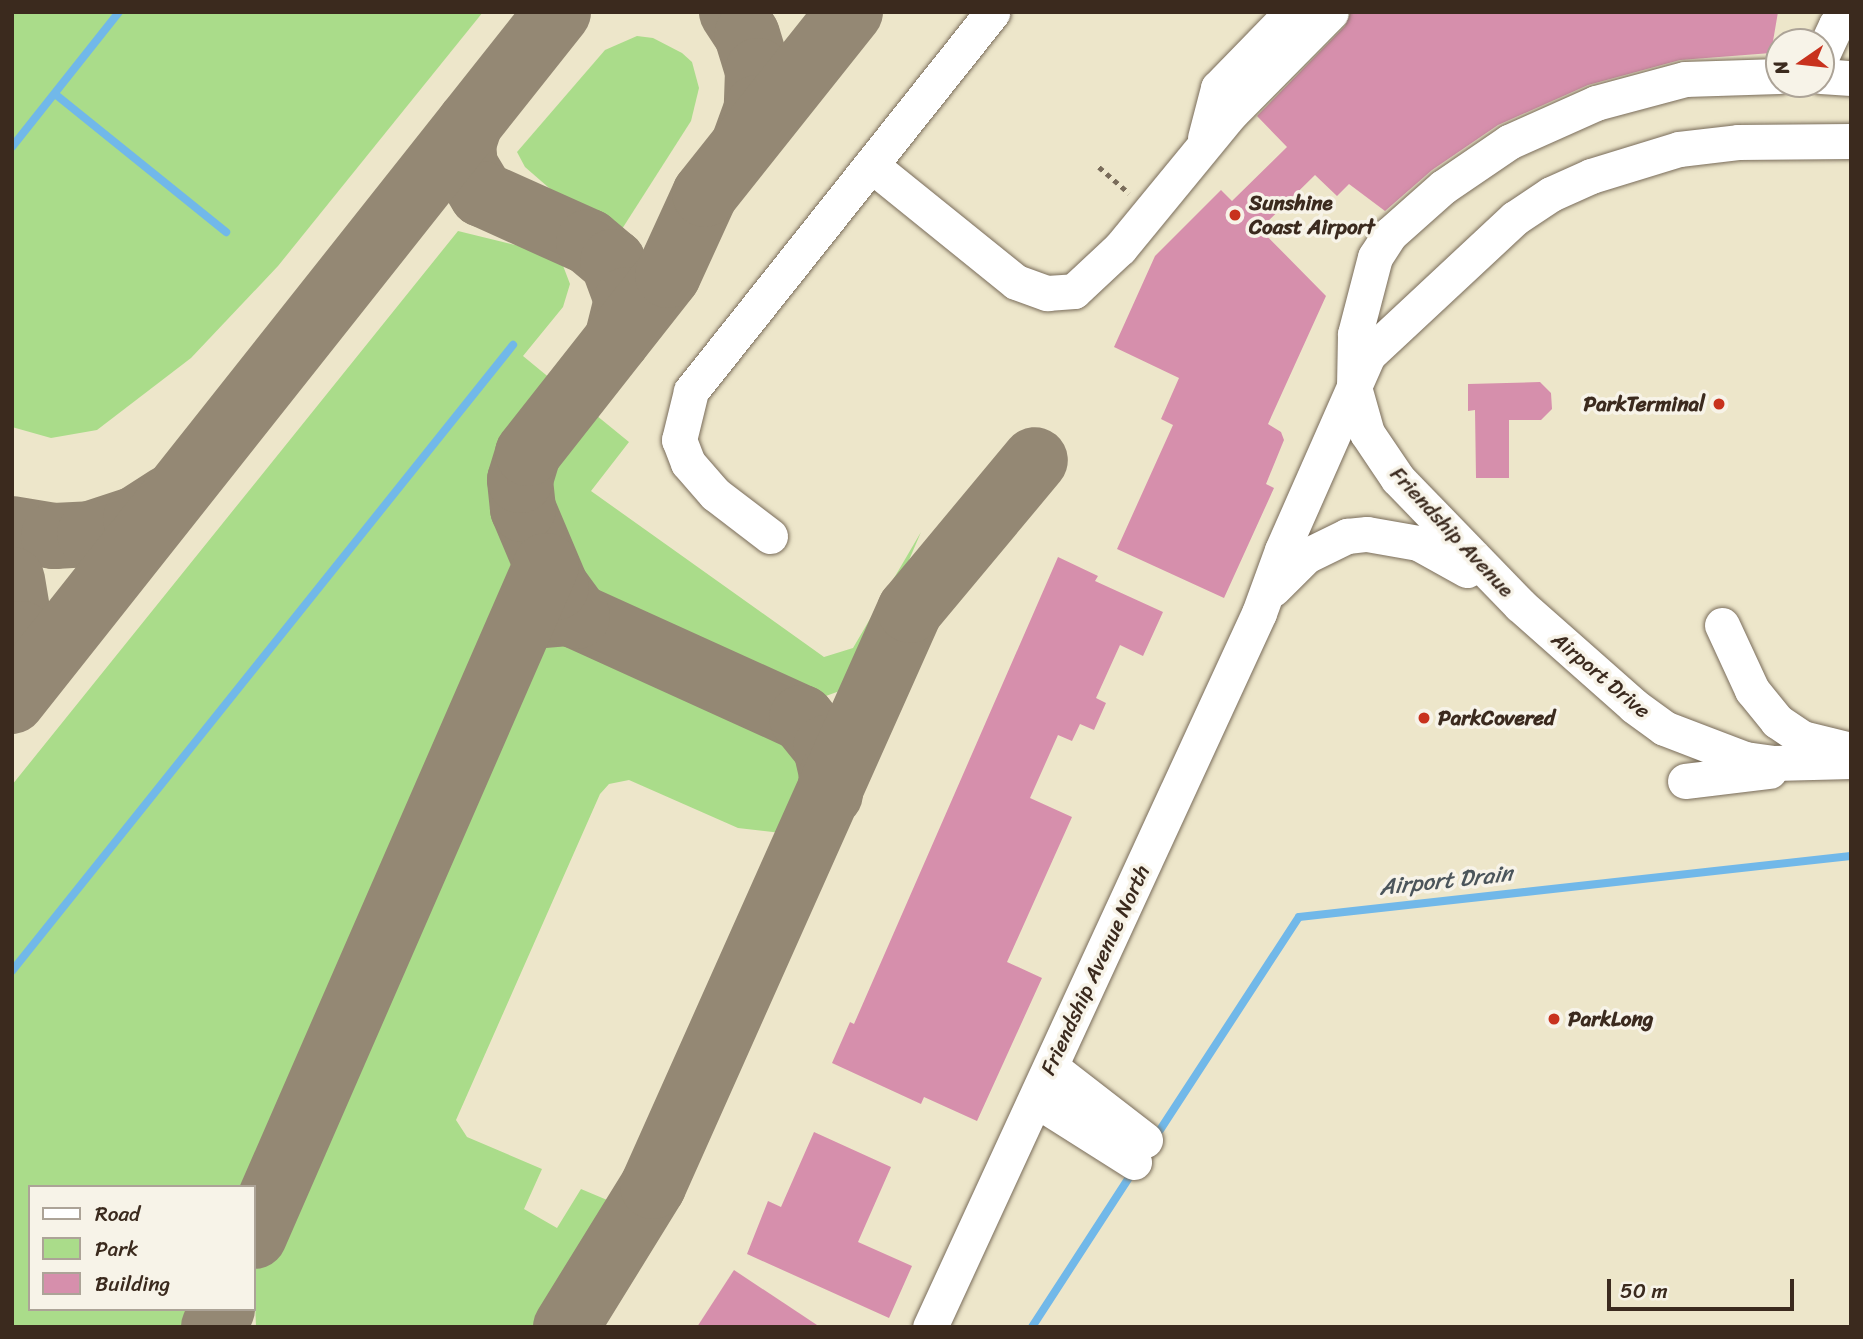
<!DOCTYPE html>
<style>
body{margin:0}
#map{position:relative;width:1863px;height:1339px;overflow:hidden;background:#ede6ca;font-family:Sriracha,sans-serif}
div>[style]{position:absolute}
.green>*{inset:0;background:#aadc8a}
.stream>*{height:8px;margin:-4px;padding:0 4px;transform-origin:4px;border-radius:4px;background:#71b8e9}
.taxiway>*{height:66px;margin:-33px;padding:0 33px;transform-origin:33px;border-radius:33px;background:#948874}
.building>*{inset:0;background:#d68fac}
.path>*{height:4.5px;margin-top:-2.25px;transform-origin:0;background:repeating-linear-gradient(90deg,#796c5a 0 5px,transparent 0 10px)}
.roads{filter:drop-shadow(0 0 2px #796c5a) drop-shadow(0 0 2px #796c5a)}
.minor>*{height:35px;margin:-17.5px;padding:0 17.5px;transform-origin:17.5px;border-radius:17.5px;background:#fff}
.dots>*{width:19px;height:19px;translate:-50% -50%;box-sizing:border-box;border:4px solid #f7f3e8;border-radius:50%}
span{translate:-50% -50%;white-space:nowrap;text-align:center;line-height:1.15;-webkit-text-stroke:7px #f7f3e8;paint-order:stroke}
.poi-label{font-size:21px;color:#3b2a1e;font-weight:700}
.left{translate:0 -50%;text-align:left}
.right{translate:-100% -50%;text-align:right}
.street-label{font-size:21px;color:#3b2a1e}
.water-label{font-size:23px;color:#4b555b;font-style:italic}
.frame{position:absolute;inset:0;border:14px solid #3b2a1e;pointer-events:none}
.legend{position:absolute;left:28px;top:1185px;width:228px;height:126px;box-sizing:border-box;background:#f7f3e8;border:2px solid #aca397;margin:0;padding:9px 12px;list-style:none;font-size:21px;color:#3b2a1e}
.legend li{display:flex;align-items:center;gap:14px;height:35px}
.legend b{width:35px;border:2px solid #aca397}
.north{position:absolute;left:1765px;top:28px;width:70px;height:70px;box-sizing:border-box;background:#f7f3e8;border:2px solid #aca397;border-radius:50%;rotate:256deg;font-size:19px;font-weight:700;line-height:28px;text-align:center;color:#3b2a1e}
.north::after{content:'';display:block;margin:auto;width:24px;height:32px;background:#c8321e;clip-path:polygon(50% 0,100% 100%,50% 72%,0 100%)}
.scale{position:absolute;left:1607px;top:1279px;width:187px;height:32px;box-sizing:border-box;border:4px solid #3b2a1e;border-top:0;padding-left:9px;font-size:21px;line-height:24px;white-space:nowrap;color:#3b2a1e;-webkit-text-stroke:5px #f7f3e8;paint-order:stroke}
</style>
<div id="map">
<div class="green">
<div style="clip-path:polygon(12px 12px,483px 12px,278px 266px,191px 358px,97px 430px,51px 438px,12px 427px)"></div>
<div style="clip-path:polygon(637px 36px,653px 38px,682px 53px,692px 62px,699px 88px,691px 121px,622px 229px,556px 194px,525px 167px,517px 152px,605px 50px)"></div>
<div style="clip-path:polygon(458px 231px,548px 253px,562px 263px,570px 284px,563px 307px,523px 356px,557px 384px,521px 428px,499px 471px,503px 517px,526px 571px,254px 1194px,254px 1187px,30px 1187px,30px 1309px,203px 1309px,196px 1327px,12px 1327px,12px 785px)"></div>
<div style="clip-path:polygon(591px 411px,629px 442px,591px 491px,824px 657px,853px 648px,921px 532px,859px 677px,848px 688px,823px 697px,801px 695px,604px 608px,582px 589px,553px 525px,546px 483px,553px 465px)"></div>
<div style="clip-path:polygon(563px 636px,795px 740px,806px 755px,811px 786px,790px 834px,738px 828px,629px 780px,609px 784px,600px 794px,456px 1120px,467px 1137px,542px 1169px,524px 1209px,557px 1228px,581px 1189px,619px 1205px,540px 1327px,256px 1327px,254px 1274px,522px 660px,546px 639px)"></div>
</div>
<div class="stream">
<div style="left:55px;top:94px;width:220px;rotate:38.9deg"></div>
<div style="left:12px;top:147px;width:172px;rotate:-51.6deg"></div>
<div style="left:12px;top:971px;width:802px;rotate:-51.33deg"></div>
<div style="left:1160px;top:1130px;width:254px;rotate:-56.9deg"></div>
<div style="left:1299px;top:917px;width:555px;rotate:-6.31deg"></div>
<div style="left:1032px;top:1327px;width:180px;rotate:-57deg"></div>
</div>
<div class="taxiway">
<div style="left:732px;top:12px;width:27px;rotate:57deg"></div>
<div style="left:747px;top:35px;width:38px;rotate:73deg"></div>
<div style="left:758px;top:71px;width:37px;rotate:92deg"></div>
<div style="left:757px;top:108px;width:37px;rotate:110deg"></div>
<div style="left:470px;top:123px;width:22px;rotate:108deg"></div>
<div style="left:463px;top:144px;width:22px;rotate:85deg"></div>
<div style="left:465px;top:166px;width:33px;rotate:59deg"></div>
<div style="left:482px;top:194px;width:117px;rotate:24.2deg"></div>
<div style="left:589px;top:242px;width:31px;rotate:40deg"></div>
<div style="left:613px;top:262px;width:40px;rotate:69.8deg"></div>
<div style="left:627px;top:300px;width:41px;rotate:104deg"></div>
<div style="left:12px;top:529px;width:43px;rotate:9.5deg"></div>
<div style="left:54px;top:536px;width:36px;rotate:-3deg"></div>
<div style="left:90px;top:534px;width:48px;rotate:-18.1deg"></div>
<div style="left:136px;top:519px;width:38px;rotate:-33deg"></div>
<div style="left:12px;top:580px;width:55px;rotate:80.5deg"></div>
<div style="left:21px;top:634px;width:51px;rotate:100.2deg"></div>
<div style="left:534px;top:616px;width:36px;rotate:-5deg"></div>
<div style="left:570px;top:613px;width:255px;rotate:24.4deg"></div>
<div style="left:802px;top:718px;width:38px;rotate:51deg"></div>
<div style="left:826px;top:748px;width:28px;rotate:77deg"></div>
<div style="left:832px;top:775px;width:19px;rotate:96deg"></div>
<div style="left:577px;top:616px;width:36px;rotate:-126deg"></div>
<div style="left:556px;top:587px;width:85px;rotate:-112.9deg"></div>
<div style="left:523px;top:509px;width:29px;rotate:-96deg"></div>
<div style="left:520px;top:480px;width:28px;rotate:-73deg"></div>
<div style="left:528px;top:453px;width:226px;rotate:-51.8deg"></div>
<div style="left:668px;top:275px;width:89px;rotate:-65.4deg"></div>
<div style="left:705px;top:194px;width:233px;rotate:-51.5deg"></div>
<div style="left:12px;top:701px;width:879px;rotate:-51.6deg"></div>
<div style="left:254px;top:1236px;width:731px;rotate:-66.45deg"></div>
<div style="left:214px;top:1327px;width:20px;rotate:-66deg"></div>
<div style="left:566px;top:1327px;width:166px;rotate:-58.3deg"></div>
<div style="left:653px;top:1186px;width:631px;rotate:-65.95deg"></div>
<div style="left:910px;top:610px;width:195px;rotate:-50.2deg"></div>
</div>
<div class="building">
<div style="clip-path:polygon(1351px 12px,1778px 12px,1771px 53px,1680px 60px,1588px 85px,1498px 125px,1432px 170px,1385px 211px,1349px 184px,1337px 196px,1315px 175px,1260px 229px,1326px 296px,1268px 424px,1281px 432px,1284px 440px,1266px 484px,1274px 488px,1224px 598px,1117px 549px,1173px 425px,1161px 419px,1179px 378px,1114px 347px,1155px 256px,1221px 190px,1232px 201px,1287px 147px,1257px 116px,1345px 26px)"></div>
<div style="clip-path:polygon(1540px 382px,1551px 393px,1552px 409px,1541px 420px,1509px 420px,1509px 478px,1476px 478px,1475px 410px,1468px 411px,1468px 384px)"></div>
<div style="clip-path:polygon(1058px 557px,1098px 576px,1095px 581px,1163px 612px,1143px 656px,1120px 645px,1096px 698px,1106px 703px,1094px 730px,1080px 724px,1072px 741px,1058px 735px,1030px 798px,1072px 817px,1007px 962px,1042px 978px,977px 1121px,924px 1097px,921px 1104px,832px 1063px,850px 1022px,854px 1024px)"></div>
<div style="clip-path:polygon(814px 1132px,891px 1167px,858px 1242px,912px 1266px,889px 1318px,747px 1254px,768px 1201px,781px 1207px)"></div>
<div style="clip-path:polygon(734px 1270px,820px 1327px,697px 1327px)"></div>
</div>
<div class="path">
<div style="left:1099px;top:167px;width:40px;rotate:41deg"></div>
</div>
<div class="roads">
<div class="minor">
<div style="left:1821px;top:57px;width:35px;rotate:-65deg"></div>
<div style="left:1836px;top:25px;width:17px;rotate:-31deg"></div>
<div style="left:1779px;top:76px;width:94px;rotate:178.2deg"></div>
<div style="left:1685px;top:79px;width:92px;rotate:164.9deg"></div>
<div style="left:1596px;top:103px;width:95px;rotate:155.9deg"></div>
<div style="left:1509px;top:142px;width:80px;rotate:145.7deg"></div>
<div style="left:1443px;top:187px;width:71px;rotate:138.4deg"></div>
<div style="left:1390px;top:234px;width:27px;rotate:123deg"></div>
<div style="left:1375px;top:257px;width:80px;rotate:104.6deg"></div>
<div style="left:1355px;top:334px;width:53px;rotate:91.1deg"></div>
<div style="left:1354px;top:387px;width:48px;rotate:74.2deg"></div>
<div style="left:1367px;top:433px;width:55px;rotate:56deg"></div>
<div style="left:1398px;top:479px;width:175px;rotate:45.9deg"></div>
<div style="left:1520px;top:605px;width:152px;rotate:41.5deg"></div>
<div style="left:1634px;top:706px;width:37px;rotate:36deg"></div>
<div style="left:1664px;top:728px;width:87px;rotate:20.9deg"></div>
<div style="left:1745px;top:759px;width:29px;rotate:8deg"></div>
<div style="left:1774px;top:763px;width:77px;rotate:-1.5deg"></div>
<div style="left:1821px;top:76px;width:30px;rotate:4deg"></div>
<div style="left:1205px;top:138px;width:52px;rotate:-75.4deg"></div>
<div style="left:1218px;top:88px;width:106px;rotate:-45.8deg"></div>
<div style="left:871px;top:165px;width:186px;rotate:38.9deg"></div>
<div style="left:1016px;top:282px;width:33px;rotate:20deg"></div>
<div style="left:1047px;top:293px;width:27px;rotate:-4deg"></div>
<div style="left:1074px;top:291px;width:63px;rotate:-43.1deg"></div>
<div style="left:1120px;top:248px;width:175px;rotate:-50.6deg"></div>
<div style="left:1231px;top:113px;width:142px;rotate:-45.3deg"></div>
<div style="left:770px;top:536px;width:69px;rotate:-142.6deg"></div>
<div style="left:715px;top:494px;width:41px;rotate:-131.1deg"></div>
<div style="left:688px;top:463px;width:25px;rotate:-111deg"></div>
<div style="left:679px;top:440px;width:50px;rotate:-76.2deg"></div>
<div style="left:691px;top:391px;width:484px;rotate:-51.5deg"></div>
<div style="left:1273px;top:589px;width:47px;rotate:-45deg"></div>
<div style="left:1306px;top:556px;width:46px;rotate:-26deg"></div>
<div style="left:1347px;top:536px;width:20px;rotate:-6deg"></div>
<div style="left:1367px;top:534px;width:52px;rotate:10deg"></div>
<div style="left:1418px;top:543px;width:56px;rotate:28.9deg"></div>
<div style="left:1722px;top:625px;width:72px;rotate:65.2deg"></div>
<div style="left:1752px;top:690px;width:40px;rotate:51deg"></div>
<div style="left:1777px;top:721px;width:30px;rotate:34deg"></div>
<div style="left:1802px;top:738px;width:46px;rotate:13.7deg"></div>
<div style="left:1685px;top:781px;width:85px;rotate:-6.8deg"></div>
<div style="left:1051px;top:1067px;width:119px;rotate:37.8deg"></div>
<div style="left:1036px;top:1100px;width:116px;rotate:32.3deg"></div>
<div style="left:930px;top:1327px;width:786px;rotate:-65.26deg"></div>
<div style="left:1259px;top:613px;width:67px;rotate:-69.9deg"></div>
<div style="left:1282px;top:550px;width:213px;rotate:-66.2deg"></div>
<div style="left:1368px;top:355px;width:201px;rotate:-43deg"></div>
<div style="left:1515px;top:218px;width:43px;rotate:-33.7deg"></div>
<div style="left:1551px;top:194px;width:44px;rotate:-24.2deg"></div>
<div style="left:1591px;top:176px;width:92px;rotate:-17.1deg"></div>
<div style="left:1679px;top:149px;width:59px;rotate:-6.8deg"></div>
<div style="left:1738px;top:142px;width:113px;rotate:-0.5deg"></div>
</div>
</div>
<div class="dots">
<div style="left:1235px;top:215px;background:#c8321e"></div>
<div style="left:1719px;top:404px;background:#c8321e"></div>
<div style="left:1424px;top:718px;background:#c8321e"></div>
<div style="left:1554px;top:1019px;background:#c8321e"></div>
</div>
<div class="poi-label">
<span class="left" style="left:1249px;top:215px">Sunshine<br>Coast Airport</span>
<span class="right" style="left:1705px;top:404px">ParkTerminal</span>
<span class="left" style="left:1438px;top:718px">ParkCovered</span>
<span class="left" style="left:1568px;top:1019px">ParkLong</span>
</div>
<div class="street-label">
<span style="left:1452px;top:532px;rotate:47deg">Friendship Avenue</span>
<span style="left:1601px;top:675px;rotate:40deg">Airport Drive</span>
<span style="left:1095px;top:970px;rotate:-65deg">Friendship Avenue North</span>
</div>
<div class="water-label">
<span style="left:1446px;top:881px;rotate:-6deg">Airport Drain</span>
</div>
<div class="frame"></div>
<ul class="legend">
<li><b style="height:9px;background:#fff"></b>Road</li>
<li><b style="height:19px;background:#aadc8a"></b>Park</li>
<li><b style="height:19px;background:#d68fac"></b>Building</li>
</ul>
<div class="north">N</div>
<div class="scale">50 m</div>
</div>
